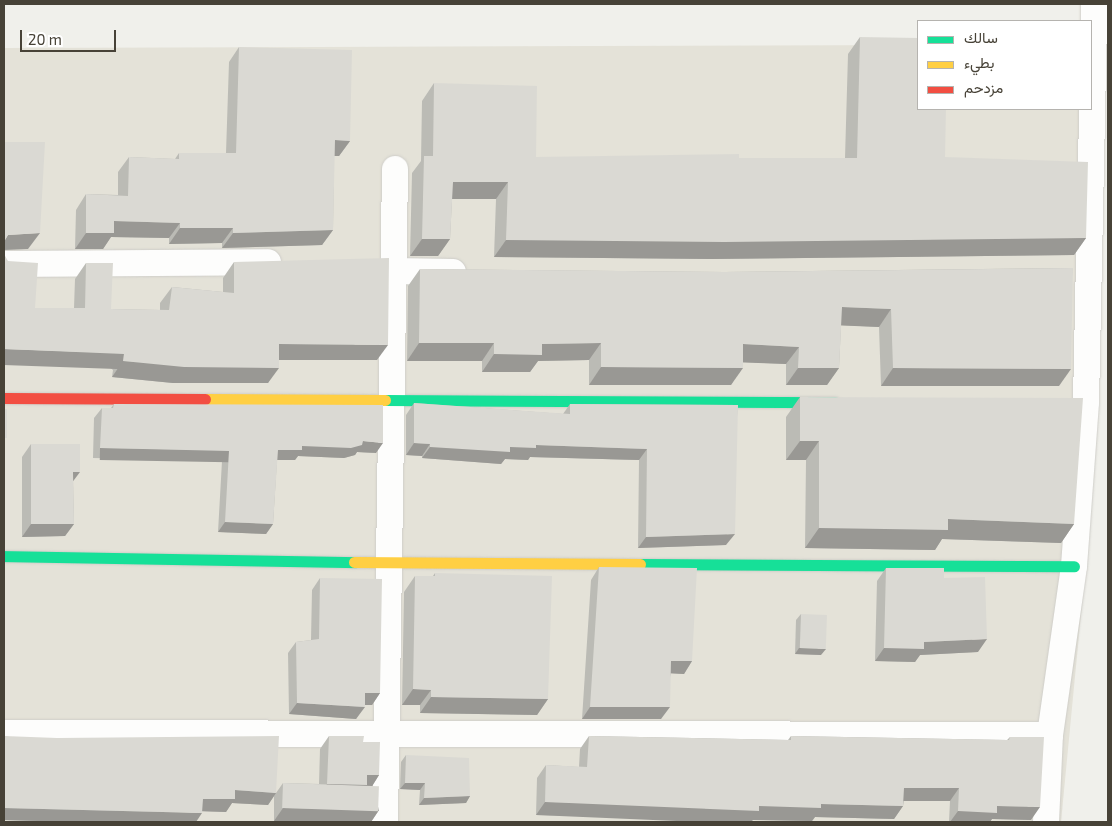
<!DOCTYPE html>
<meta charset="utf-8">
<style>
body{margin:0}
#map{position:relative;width:1112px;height:826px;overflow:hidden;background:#f0f0eb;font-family:"Exo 2",Vazirmatn,sans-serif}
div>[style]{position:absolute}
.residential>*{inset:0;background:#e4e2d8}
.roads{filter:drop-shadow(0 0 1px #cecdc8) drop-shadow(0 0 1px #cecdc8)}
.street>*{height:26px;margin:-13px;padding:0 13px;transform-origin:13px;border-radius:13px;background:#fdfdfc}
.fast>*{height:11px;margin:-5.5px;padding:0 5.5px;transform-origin:5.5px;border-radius:5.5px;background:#16e098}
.slow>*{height:11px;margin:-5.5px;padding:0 5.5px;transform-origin:5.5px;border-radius:5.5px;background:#ffcf43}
.jam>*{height:11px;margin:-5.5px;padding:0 5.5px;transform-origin:5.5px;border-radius:5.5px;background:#f24e42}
.wall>*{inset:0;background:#bbbbb5}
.shaded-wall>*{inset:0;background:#999894;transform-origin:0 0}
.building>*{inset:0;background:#dad9d3;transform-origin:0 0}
span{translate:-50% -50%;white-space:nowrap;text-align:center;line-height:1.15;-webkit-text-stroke:4px #fff;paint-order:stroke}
.frame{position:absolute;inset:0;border:5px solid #474237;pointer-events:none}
.legend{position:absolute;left:917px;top:20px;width:175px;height:90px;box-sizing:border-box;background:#fff;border:1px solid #b5b3af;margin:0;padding:6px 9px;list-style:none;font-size:15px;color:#474237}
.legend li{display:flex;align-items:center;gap:10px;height:25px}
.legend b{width:25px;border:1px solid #b5b3af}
.scale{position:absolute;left:20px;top:30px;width:96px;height:22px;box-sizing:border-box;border:2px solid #474237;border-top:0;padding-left:6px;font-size:15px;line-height:18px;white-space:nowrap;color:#474237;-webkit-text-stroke:4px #fff;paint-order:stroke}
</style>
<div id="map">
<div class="residential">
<div style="clip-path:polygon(918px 45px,918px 109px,1091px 109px,1085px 573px,1061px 822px,4px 822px,4px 48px)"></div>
</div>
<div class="roads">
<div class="street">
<div style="left:4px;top:264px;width:264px;rotate:-0.4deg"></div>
<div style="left:393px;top:271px;width:60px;rotate:1deg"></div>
<div style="left:4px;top:733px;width:1046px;rotate:0.11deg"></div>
<div style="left:385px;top:822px;width:653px;rotate:-89.12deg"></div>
<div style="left:1046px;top:822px;width:87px;rotate:-87.4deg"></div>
<div style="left:1050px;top:735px;width:171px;rotate:-81.9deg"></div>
<div style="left:1074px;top:566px;width:164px;rotate:-85.8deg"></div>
<div style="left:1086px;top:402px;width:398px;rotate:-88.8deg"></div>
</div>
<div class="fast">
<div style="left:385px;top:400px;width:450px;rotate:0.3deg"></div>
<div style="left:4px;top:556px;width:350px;rotate:1deg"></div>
<div style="left:640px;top:564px;width:434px;rotate:0.3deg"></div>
</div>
<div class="slow">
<div style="left:205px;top:399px;width:180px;rotate:0.3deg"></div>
<div style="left:354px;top:562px;width:286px;rotate:0.4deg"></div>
</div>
<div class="jam">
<div style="left:4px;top:398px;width:201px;rotate:0.3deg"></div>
</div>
</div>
<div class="wall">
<div style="clip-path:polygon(860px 37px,945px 157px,1086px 238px,1074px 255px,712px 259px,494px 257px,496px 199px,452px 199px,450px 239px,438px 256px,410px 256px,412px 173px,421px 161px,422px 101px,434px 83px,536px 157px,739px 158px,845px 158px,848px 54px)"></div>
<div style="clip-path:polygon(239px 47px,350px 141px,339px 156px,334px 156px,333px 230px,322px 245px,222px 248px,222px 243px,169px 244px,169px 238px,111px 237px,103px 249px,75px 249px,76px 210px,86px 194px,118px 195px,118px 172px,129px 157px,175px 159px,179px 153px,226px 153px,229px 62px)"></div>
<div style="clip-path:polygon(234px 262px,377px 360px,279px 360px,268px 383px,173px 383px,112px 377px,113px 370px,35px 308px,74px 308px,75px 279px,86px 263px,111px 309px,160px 310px,160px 303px,172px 287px,223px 292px,223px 278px)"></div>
<div style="clip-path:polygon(1073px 268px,1059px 386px,881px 386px,879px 327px,841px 325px,839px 368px,827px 385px,786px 385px,786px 364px,743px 362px,731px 385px,589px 385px,589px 360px,538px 361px,530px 372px,482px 372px,482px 361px,407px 361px,408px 286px,420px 269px,724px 272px)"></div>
<div style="clip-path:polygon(800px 397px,1074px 524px,1061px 543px,942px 539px,935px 550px,805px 548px,806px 460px,786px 460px,786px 417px)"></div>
<div style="clip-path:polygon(414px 403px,563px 414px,570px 404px,738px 405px,726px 545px,638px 548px,639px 460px,530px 457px,528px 460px,505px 459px,501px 464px,422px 458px,422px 456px,406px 455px,406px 415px)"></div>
<div style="clip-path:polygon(114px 404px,376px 453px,357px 452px,355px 455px,344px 458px,298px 456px,295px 460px,277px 460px,273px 524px,266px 534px,218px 532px,222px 461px,93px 458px,94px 418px,102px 408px,111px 408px)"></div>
<div style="clip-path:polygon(31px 444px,73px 481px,74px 524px,65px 536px,22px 537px,22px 457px)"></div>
<div style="clip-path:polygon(599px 567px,692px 661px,684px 674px,671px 673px,661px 719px,582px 719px,591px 580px)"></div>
<div style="clip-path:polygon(886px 568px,944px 578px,978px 652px,920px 655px,915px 662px,875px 661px,877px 581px)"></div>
<div style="clip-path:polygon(435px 573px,548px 699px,537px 715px,420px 713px,420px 705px,402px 705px,404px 592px,415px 576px,433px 576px)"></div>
<div style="clip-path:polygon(320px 578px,380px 693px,372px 705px,365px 705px,356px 719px,289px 714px,288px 653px,296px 642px,311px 640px,312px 590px)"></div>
<div style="clip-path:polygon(801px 614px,821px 655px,795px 654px,796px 620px)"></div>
<div style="clip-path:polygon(4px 736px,276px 793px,283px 783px,319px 784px,320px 749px,329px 736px,363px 742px,379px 775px,372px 786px,379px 810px,371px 822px,274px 821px,274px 796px,268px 805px,232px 803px,226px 812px,202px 811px,72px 822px,4px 820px)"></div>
<div style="clip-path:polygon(589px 736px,788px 740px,791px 736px,1007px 740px,1010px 737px,1031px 820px,992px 819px,990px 822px,949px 822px,950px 801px,904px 801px,903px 806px,894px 819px,815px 817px,812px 821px,536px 815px,537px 778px,546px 765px,579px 767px,580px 749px)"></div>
<div style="clip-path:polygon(406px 755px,470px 796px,466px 803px,419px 805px,420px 790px,400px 789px,401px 762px)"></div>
</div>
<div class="shaded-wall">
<div style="clip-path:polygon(335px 140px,350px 141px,339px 156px,324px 156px)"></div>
<div style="clip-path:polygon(453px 182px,508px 182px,496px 199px,441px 199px)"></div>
<div style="clip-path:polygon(114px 221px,180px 223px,169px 238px,111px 237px,103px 249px,75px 249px,86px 233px)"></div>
<div style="clip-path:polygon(180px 228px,233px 228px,222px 243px,169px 244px)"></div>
<div style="clip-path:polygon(333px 230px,322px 245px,222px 248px,233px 233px)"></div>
<div style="clip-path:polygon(40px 233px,28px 249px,4px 250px,4px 241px,8px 235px)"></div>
<div style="clip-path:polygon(1086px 238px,1074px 255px,712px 259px,494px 257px,506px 240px)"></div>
<div style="clip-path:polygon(422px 239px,450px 239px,438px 256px,410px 256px)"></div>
<div style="clip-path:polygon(842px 307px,891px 309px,879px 327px,830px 325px)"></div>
<div style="clip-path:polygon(419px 343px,494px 343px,482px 361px,407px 361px)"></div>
<div style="clip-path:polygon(601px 343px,589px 360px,538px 361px,530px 372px,482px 372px,494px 354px,542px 344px)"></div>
<div style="clip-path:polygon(279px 344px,388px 345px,377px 360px,268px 360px)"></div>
<div style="clip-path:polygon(743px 344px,799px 347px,786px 364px,731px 362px)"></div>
<div style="left:4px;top:349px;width:120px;height:16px;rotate:2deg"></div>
<div style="clip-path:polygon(123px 361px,279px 368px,268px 383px,173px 383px,112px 377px)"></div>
<div style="clip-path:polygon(601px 367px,743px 368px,731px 385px,589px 385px)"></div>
<div style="clip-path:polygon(798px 368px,839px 368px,827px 385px,786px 385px)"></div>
<div style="clip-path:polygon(893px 368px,1071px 369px,1059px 386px,881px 386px)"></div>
<div style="clip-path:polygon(363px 441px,383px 443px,376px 453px,357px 452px,355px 455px,344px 458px,298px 456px,295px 460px,271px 460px,278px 450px,302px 446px)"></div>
<div style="clip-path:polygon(800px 441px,819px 441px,806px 460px,786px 460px)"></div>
<div style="clip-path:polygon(414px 443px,430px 444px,422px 456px,406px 455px)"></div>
<div style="clip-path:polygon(536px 445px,647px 449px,639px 460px,530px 457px,528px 460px,505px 459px,501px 464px,422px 458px,430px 447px,510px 447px)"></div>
<div style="left:100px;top:448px;width:129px;height:12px;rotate:1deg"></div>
<div style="clip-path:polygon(73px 472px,80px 472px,71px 484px)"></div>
<div style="clip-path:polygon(948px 519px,1074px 524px,1061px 543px,942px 539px,935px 550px,805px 548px,819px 528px)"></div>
<div style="clip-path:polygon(225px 522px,273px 524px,266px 534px,218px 532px)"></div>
<div style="clip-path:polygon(31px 524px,74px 524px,65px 536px,22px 537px)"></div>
<div style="clip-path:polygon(735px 534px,726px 545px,638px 548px,646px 537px)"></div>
<div style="clip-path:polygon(987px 639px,978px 652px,920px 655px,915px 662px,875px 661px,884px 648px,924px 642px)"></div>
<div style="clip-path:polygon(799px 648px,826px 649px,821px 655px,795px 654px)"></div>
<div style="clip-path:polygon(671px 661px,692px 661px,684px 674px,663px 673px)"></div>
<div style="clip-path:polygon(413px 689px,431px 690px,420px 705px,402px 705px)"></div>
<div style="clip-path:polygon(365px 693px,380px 693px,372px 705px,357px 705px)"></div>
<div style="clip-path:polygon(431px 697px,548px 699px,537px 715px,420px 713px)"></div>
<div style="clip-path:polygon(297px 703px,365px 707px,356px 719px,289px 714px)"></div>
<div style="clip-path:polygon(590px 707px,670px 707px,661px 719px,582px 719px)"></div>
<div style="clip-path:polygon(367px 775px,379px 775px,371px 788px,318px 797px,327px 784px)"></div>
<div style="clip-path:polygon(405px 783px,425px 783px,420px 790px,400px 789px)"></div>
<div style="clip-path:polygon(904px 788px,959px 788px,950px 801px,895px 801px)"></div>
<div style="clip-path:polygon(235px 790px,276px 793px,268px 805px,232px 803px,226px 812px,194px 811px,203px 799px)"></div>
<div style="clip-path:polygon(470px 796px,466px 803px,419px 805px,424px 798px)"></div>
<div style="clip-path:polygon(545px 802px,759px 806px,821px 804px,903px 806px,894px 819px,815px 817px,812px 821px,753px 820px,751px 822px,700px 822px,536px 815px)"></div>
<div style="clip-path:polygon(997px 806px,1040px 807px,1031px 820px,992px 819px,990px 822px,950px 822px,958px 811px)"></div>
<div style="clip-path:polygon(4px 808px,202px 813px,196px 822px,72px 822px,4px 820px)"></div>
<div style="clip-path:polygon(283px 808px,379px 810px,371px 822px,274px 821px)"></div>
</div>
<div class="building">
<div style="clip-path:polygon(860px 37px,918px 38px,918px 109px,946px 109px,945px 157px,1088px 162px,1086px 238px,724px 242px,506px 240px,508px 182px,453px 182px,450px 239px,422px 239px,424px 156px,433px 156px,434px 83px,537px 86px,536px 157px,739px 154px,739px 158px,857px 158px)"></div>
<div style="clip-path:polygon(239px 47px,352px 50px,350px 141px,335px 140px,333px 230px,233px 233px,233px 228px,180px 228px,180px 223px,114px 221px,114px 233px,86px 233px,86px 194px,128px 196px,129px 157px,179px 159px,179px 153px,236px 153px)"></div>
<div style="clip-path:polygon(4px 142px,45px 142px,40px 233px,8px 235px,4px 242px)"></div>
<div style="clip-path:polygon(4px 254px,8px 261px,38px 263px,35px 308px,85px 308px,86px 263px,113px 263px,111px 309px,169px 310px,172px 287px,234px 293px,234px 262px,389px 258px,388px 345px,279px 344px,279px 368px,184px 367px,123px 361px,124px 354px,4px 349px)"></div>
<div style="clip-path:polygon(1073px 268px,1071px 369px,893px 368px,891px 309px,842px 307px,839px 368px,798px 368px,799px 347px,743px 344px,743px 368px,601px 367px,601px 343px,542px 344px,542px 355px,494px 354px,494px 343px,419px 343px,420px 269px,724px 272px)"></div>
<div style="clip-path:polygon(800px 397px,1083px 398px,1074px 524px,948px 519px,948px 530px,819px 528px,819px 441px,800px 441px)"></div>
<div style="clip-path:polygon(414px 403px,570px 414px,570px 404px,738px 405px,735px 534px,646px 537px,647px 449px,536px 445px,536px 448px,510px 447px,510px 452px,430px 447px,430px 444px,414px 443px)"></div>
<div style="clip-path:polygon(114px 404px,383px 405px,383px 443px,363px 441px,362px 445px,351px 448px,302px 446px,302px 450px,278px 450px,273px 524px,225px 522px,229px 451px,100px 448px,102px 408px,113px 408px)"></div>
<div style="left:4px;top:409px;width:3px;height:29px"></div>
<div style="clip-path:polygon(31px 444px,80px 444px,80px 472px,73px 472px,74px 524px,31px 524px)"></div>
<div style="clip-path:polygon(599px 567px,697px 568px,692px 661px,671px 661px,670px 707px,590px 707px)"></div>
<div style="clip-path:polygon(886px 568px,944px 568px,944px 578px,985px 577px,987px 639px,924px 642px,924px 649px,884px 648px)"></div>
<div style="clip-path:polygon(435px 573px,552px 576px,548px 699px,431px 697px,431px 690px,413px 689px,415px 576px,435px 576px)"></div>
<div style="clip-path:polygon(320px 578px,382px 579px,380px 693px,365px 693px,365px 707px,297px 703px,296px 642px,319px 639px)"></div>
<div style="left:801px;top:614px;width:26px;height:34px;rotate:2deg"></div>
<div style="clip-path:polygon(4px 736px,57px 738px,279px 736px,276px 793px,235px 790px,235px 799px,203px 799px,202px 813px,4px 808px)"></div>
<div style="clip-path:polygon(329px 736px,364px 736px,363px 742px,380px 742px,379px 775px,367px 775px,367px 785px,327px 784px)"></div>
<div style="clip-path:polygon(589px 736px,791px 740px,791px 736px,1009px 740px,1010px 737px,1044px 737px,1040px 807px,997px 806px,997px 813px,958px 811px,959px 788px,904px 788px,903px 806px,821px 804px,821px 808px,759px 806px,759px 811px,545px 802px,546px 765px,587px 767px)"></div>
<div style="clip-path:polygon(406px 755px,469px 758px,470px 796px,424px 798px,425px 783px,405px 783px)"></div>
<div style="left:283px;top:783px;width:96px;height:25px;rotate:2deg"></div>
</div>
<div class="frame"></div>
<ul class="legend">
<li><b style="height:6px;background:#16e098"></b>سالك</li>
<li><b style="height:6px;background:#ffcf43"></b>بطيء</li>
<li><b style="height:6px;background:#f24e42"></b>مزدحم</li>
</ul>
<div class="scale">20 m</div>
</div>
